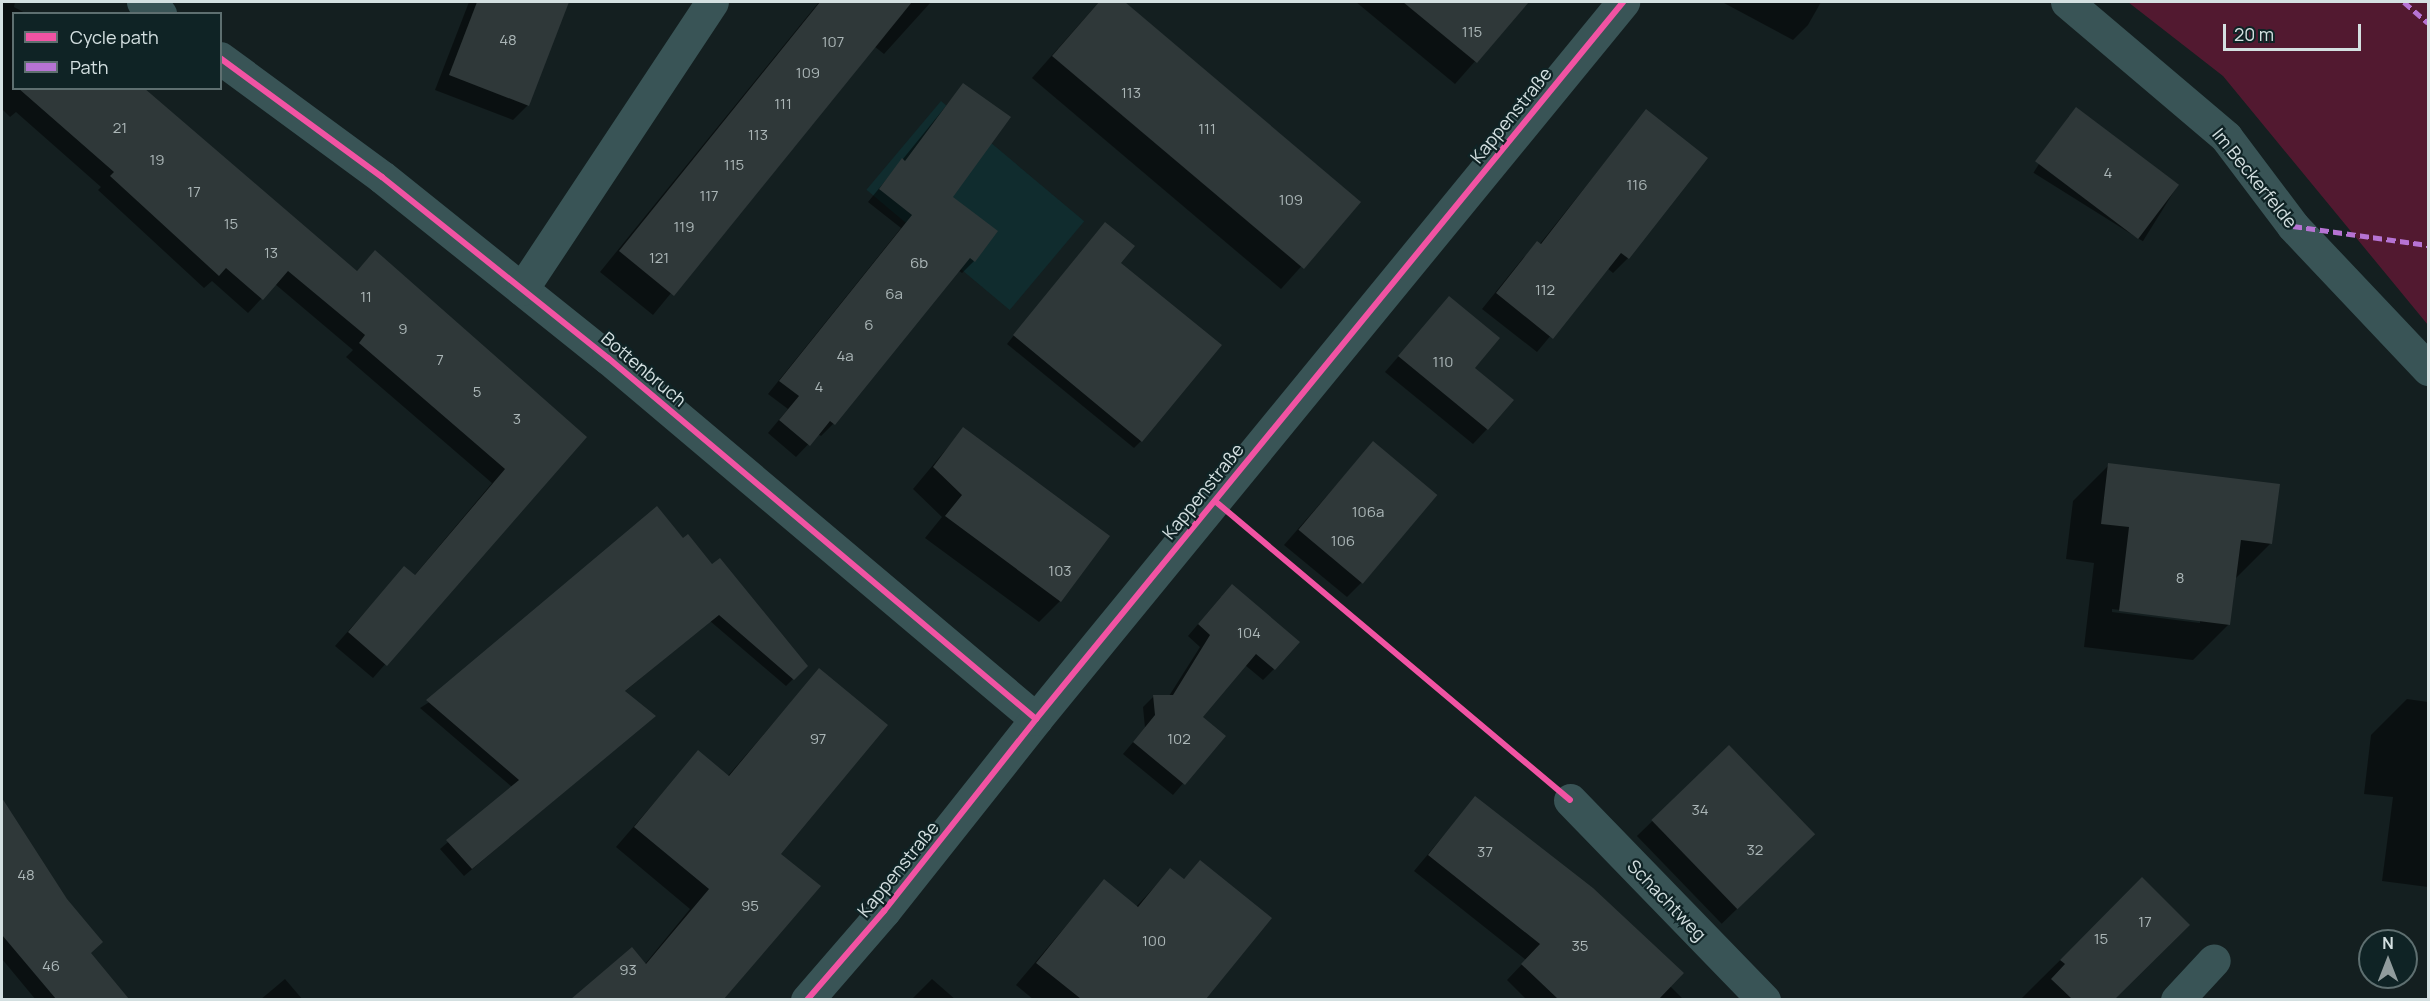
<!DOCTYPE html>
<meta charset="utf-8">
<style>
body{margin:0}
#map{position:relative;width:2430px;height:1001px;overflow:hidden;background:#141f20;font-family:Manrope,sans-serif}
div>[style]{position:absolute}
.built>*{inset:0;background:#102c2e;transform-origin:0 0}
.green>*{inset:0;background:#521930}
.shadow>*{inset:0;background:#0007;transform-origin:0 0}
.building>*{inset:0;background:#2f3839;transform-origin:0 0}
.minor>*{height:33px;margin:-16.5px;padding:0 16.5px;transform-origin:16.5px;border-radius:16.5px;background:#395456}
.quiet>*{height:4.5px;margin-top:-2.25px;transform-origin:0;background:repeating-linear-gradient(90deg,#b673d3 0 9px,transparent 0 13.5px)}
.cycleway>*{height:6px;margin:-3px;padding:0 3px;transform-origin:3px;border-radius:3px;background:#f153a3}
span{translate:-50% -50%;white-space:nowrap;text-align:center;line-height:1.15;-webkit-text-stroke:4.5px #0f2325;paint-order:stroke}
.number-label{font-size:15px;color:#abb6b7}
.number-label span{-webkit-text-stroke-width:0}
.street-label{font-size:18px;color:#d4e0e1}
.frame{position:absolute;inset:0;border:3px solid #d4e0e1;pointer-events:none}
.legend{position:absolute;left:12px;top:12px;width:210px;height:78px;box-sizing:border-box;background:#0f2325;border:2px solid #5e6f70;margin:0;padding:8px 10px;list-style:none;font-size:18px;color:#d4e0e1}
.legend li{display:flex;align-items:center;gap:12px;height:30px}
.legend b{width:30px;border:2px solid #5e6f70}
.north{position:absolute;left:2358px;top:929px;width:60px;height:60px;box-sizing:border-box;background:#0f2325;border:2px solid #5e6f70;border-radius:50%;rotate:0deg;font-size:16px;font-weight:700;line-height:24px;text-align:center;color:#d4e0e1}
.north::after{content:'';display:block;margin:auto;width:21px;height:27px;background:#919c9d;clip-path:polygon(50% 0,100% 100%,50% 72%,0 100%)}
.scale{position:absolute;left:2223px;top:24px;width:138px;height:27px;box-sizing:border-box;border:3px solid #d4e0e1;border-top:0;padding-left:8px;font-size:18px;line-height:21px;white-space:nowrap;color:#d4e0e1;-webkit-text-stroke:4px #0f2325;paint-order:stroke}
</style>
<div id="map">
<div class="built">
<div style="left:941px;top:101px;width:187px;height:116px;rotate:40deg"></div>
</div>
<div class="green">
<div style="clip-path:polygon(2128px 2px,2428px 2px,2428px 325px,2223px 76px)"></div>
</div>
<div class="shadow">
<div style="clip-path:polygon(2px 2px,15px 2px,14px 7px,27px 14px,14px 14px,14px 88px,119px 88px,356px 272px,375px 252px,584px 437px,373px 678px,335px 646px,404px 568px,414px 576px,492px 483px,346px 357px,353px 350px,275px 284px,248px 313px,212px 281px,204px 288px,98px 190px,101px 187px,16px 112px,10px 117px,2px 109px)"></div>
<div style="clip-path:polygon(469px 2px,567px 2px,528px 105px,513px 120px,435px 90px)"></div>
<div style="clip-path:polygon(819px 2px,931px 2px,884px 54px,874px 46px,653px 315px,600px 272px)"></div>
<div style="clip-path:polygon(1099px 2px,1123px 2px,1359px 202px,1281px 289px,1032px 78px)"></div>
<div style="clip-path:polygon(1356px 2px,1527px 2px,1455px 84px)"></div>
<div style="clip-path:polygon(1821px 2px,1808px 25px,1793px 40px,1724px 3px)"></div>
<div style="clip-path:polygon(963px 85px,951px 197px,974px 261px,962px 273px,958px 270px,833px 424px,821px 436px,818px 434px,796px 457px,768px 433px,788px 409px,768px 394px,901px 228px,868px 202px)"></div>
<div style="clip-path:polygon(1646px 111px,1628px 258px,1613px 273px,1607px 268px,1537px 352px,1482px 309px,1523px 258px,1539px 245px)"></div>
<div style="left:2069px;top:116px;width:129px;height:67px;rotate:32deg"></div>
<div style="clip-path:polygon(1098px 231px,1119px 263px,1141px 441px,1134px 448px,1007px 344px)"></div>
<div style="clip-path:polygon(1449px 298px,1473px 369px,1487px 429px,1473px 444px,1385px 372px)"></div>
<div style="clip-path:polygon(963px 429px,1060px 601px,1039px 622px,925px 538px,942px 517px,913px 489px)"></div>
<div style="clip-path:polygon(1373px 443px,1362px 582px,1347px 597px,1284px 545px)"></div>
<div style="clip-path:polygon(evenodd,2109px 465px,2271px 543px,2234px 580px,2229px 624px,2193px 660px,2084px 647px,2094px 563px,2066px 559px,2073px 501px,2109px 465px,2112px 609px,2200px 620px,2200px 623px,2112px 612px,2112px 609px)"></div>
<div style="clip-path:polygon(683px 540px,806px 666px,786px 686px,710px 621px,624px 692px,646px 723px,464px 876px,440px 849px,512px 787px,420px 708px)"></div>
<div style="clip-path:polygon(1221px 597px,1274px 669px,1263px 680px,1245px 665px,1201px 718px,1224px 736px,1173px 795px,1123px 754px,1145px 728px,1143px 707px,1154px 696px,1169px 696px,1200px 647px,1188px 636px)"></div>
<div style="clip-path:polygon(819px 670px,779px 854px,819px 886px,723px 1000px,573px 1000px,631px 949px,645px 964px,690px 909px,616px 847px,698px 752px,727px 777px)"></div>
<div style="clip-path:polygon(2407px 699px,2428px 702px,2428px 887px,2382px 881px,2393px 797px,2364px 794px,2371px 735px)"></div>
<div style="left:1729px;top:747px;width:122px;height:128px;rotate:46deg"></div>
<div style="clip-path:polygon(1475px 798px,1670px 986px,1684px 1000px,1527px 1000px,1507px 980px,1526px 960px,1414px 871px)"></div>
<div style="clip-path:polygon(2px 801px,65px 900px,90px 953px,127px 1000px,36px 1000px,2px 959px)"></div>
<div style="clip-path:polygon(1200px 862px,1270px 919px,1204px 1000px,1034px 1000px,1016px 985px,1104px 881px,1136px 907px,1170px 870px,1183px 880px)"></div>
<div style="clip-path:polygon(2142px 879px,2188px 925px,2113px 1000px,2020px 1000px)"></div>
<div style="clip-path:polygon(285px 979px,303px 1000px,260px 1000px)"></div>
<div style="clip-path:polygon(932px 979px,956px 1000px,911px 1000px)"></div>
</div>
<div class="building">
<div style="clip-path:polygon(477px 2px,569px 2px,529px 106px,449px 75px)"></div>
<div style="clip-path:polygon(820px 2px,912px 2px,674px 296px,619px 251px)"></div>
<div style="clip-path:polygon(1099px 2px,1125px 2px,1361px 202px,1304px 269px,1052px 56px)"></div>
<div style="clip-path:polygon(1403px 2px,1529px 2px,1477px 63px)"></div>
<div style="clip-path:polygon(963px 83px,1011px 117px,953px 197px,998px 231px,975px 262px,970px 258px,835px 425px,830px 421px,810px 446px,779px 420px,799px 396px,779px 381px,912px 215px,879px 189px,902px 158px,905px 161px)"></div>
<div style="clip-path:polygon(18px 88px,144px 88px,357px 271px,375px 250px,587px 437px,387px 666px,348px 632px,404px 566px,415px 575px,505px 469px,359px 343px,365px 335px,288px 271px,263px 300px,226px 268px,219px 276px,110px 176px,114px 172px)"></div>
<div style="left:2076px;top:107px;width:129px;height:68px;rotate:37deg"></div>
<div style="clip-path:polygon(1646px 109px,1708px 158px,1629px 259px,1621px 253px,1553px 339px,1496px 293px,1537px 241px,1541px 244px)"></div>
<div style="clip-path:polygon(1105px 222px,1135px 246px,1121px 263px,1222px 345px,1142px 442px,1013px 335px)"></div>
<div style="clip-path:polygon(1449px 296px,1500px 338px,1475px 368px,1514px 400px,1488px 430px,1398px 356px)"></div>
<div style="clip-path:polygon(963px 427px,1110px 536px,1061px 602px,945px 516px,962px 495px,933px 467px)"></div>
<div style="left:1373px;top:441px;width:84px;height:116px;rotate:40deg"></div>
<div style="clip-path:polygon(2108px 463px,2280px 484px,2272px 544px,2241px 540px,2230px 625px,2119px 611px,2129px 527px,2101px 524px)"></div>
<div style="clip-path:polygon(657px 506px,683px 538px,688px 534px,712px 564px,720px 558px,808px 666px,794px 680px,719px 615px,625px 691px,656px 716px,472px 869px,446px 840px,519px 780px,426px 700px)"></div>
<div style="clip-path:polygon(1232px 584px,1300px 642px,1275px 670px,1256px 654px,1203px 717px,1226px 736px,1185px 785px,1133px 742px,1155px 715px,1153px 695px,1173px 695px,1210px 635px,1198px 624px)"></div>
<div style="clip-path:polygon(819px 668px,888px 725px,781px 854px,821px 886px,724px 999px,571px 999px,632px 947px,646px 964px,709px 889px,634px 827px,698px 750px,729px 776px)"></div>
<div style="left:1729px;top:745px;width:124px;height:108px;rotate:46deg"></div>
<div style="clip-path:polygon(1475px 796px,1593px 888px,1684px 973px,1659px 999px,1558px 999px,1521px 964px,1540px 944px,1428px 855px)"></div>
<div style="clip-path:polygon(2px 798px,67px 899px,103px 942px,91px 953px,129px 999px,56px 999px,2px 935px)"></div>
<div style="clip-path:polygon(1200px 860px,1272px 918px,1206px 999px,1081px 999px,1036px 963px,1104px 879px,1138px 907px,1170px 868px,1184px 879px)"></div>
<div style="clip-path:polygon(2142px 877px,2190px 925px,2115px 999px,2072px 999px,2051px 979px,2065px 964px,2060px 960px)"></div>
</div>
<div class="minor">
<div style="left:143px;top:2px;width:21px;rotate:35deg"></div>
<div style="left:2067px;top:2px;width:209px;rotate:40.3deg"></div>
<div style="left:2226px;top:137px;width:111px;rotate:53deg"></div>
<div style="left:2293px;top:226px;width:197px;rotate:46.6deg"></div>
<div style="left:220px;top:58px;width:201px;rotate:36.3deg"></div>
<div style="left:382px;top:177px;width:290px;rotate:38.7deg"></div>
<div style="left:608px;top:358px;width:560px;rotate:40.15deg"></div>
<div style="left:522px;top:289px;width:344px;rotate:-56.5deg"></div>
<div style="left:1570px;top:800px;width:279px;rotate:45.9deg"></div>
<div style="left:807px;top:1000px;width:118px;rotate:-49.1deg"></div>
<div style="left:884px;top:911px;width:245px;rotate:-51.6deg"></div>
<div style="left:1036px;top:719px;width:927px;rotate:-50.69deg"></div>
<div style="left:2177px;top:1000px;width:54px;rotate:-47.2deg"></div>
</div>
<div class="quiet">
<div style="left:2404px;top:2px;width:32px;rotate:41deg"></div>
<div style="left:2293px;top:226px;width:136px;rotate:8deg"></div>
</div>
<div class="cycleway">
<div style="left:220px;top:58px;width:201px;rotate:36.3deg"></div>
<div style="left:382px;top:177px;width:290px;rotate:38.7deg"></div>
<div style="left:608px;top:358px;width:560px;rotate:40.15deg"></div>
<div style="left:1215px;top:501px;width:464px;rotate:40.1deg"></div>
<div style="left:807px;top:1000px;width:118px;rotate:-49.1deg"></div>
<div style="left:884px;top:911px;width:245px;rotate:-51.6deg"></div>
<div style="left:1036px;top:719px;width:927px;rotate:-50.69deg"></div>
</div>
<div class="number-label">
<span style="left:1472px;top:32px">115</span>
<span style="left:508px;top:40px">48</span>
<span style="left:833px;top:42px">107</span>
<span style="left:808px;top:73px">109</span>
<span style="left:1131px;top:93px">113</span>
<span style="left:783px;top:104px">111</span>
<span style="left:120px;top:128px">21</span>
<span style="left:1207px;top:129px">111</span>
<span style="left:758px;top:135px">113</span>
<span style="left:157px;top:160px">19</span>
<span style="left:734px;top:165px">115</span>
<span style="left:2108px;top:173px">4</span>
<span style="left:1637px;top:185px">116</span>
<span style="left:194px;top:192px">17</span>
<span style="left:709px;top:196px">117</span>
<span style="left:1291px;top:200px">109</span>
<span style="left:231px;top:224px">15</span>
<span style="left:684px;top:227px">119</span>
<span style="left:271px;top:253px">13</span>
<span style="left:659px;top:258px">121</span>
<span style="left:919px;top:263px">6b</span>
<span style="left:1545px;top:290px">112</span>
<span style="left:894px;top:294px">6a</span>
<span style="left:366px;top:297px">11</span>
<span style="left:869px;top:325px">6</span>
<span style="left:403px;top:329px">9</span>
<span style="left:845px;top:356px">4a</span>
<span style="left:440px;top:360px">7</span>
<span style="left:1443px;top:362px">110</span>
<span style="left:819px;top:387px">4</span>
<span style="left:477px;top:392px">5</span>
<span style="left:517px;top:419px">3</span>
<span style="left:1368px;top:512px">106a</span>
<span style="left:1343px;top:541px">106</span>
<span style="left:1060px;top:571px">103</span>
<span style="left:2180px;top:578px">8</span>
<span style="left:1249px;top:633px">104</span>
<span style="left:818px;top:739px">97</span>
<span style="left:1179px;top:739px">102</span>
<span style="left:1700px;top:810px">34</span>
<span style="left:1755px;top:850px">32</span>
<span style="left:1485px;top:852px">37</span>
<span style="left:26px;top:875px">48</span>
<span style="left:750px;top:906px">95</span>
<span style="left:2145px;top:922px">17</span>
<span style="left:2101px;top:939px">15</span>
<span style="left:1154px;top:941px">100</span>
<span style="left:1580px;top:946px">35</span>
<span style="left:51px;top:966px">46</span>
<span style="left:628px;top:970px">93</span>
</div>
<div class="street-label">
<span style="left:1511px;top:115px;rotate:-51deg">Kappenstraße</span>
<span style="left:2255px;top:178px;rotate:51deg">Im Beckerfelde</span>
<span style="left:644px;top:369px;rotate:40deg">Bottenbruch</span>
<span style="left:1203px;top:491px;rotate:-51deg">Kappenstraße</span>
<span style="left:898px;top:869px;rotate:-51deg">Kappenstraße</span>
<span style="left:1667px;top:900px;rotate:46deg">Schachtweg</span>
</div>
<div class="frame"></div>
<ul class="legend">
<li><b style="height:8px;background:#f153a3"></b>Cycle path</li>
<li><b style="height:8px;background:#b673d3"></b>Path</li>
</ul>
<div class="north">N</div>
<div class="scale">20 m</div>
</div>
